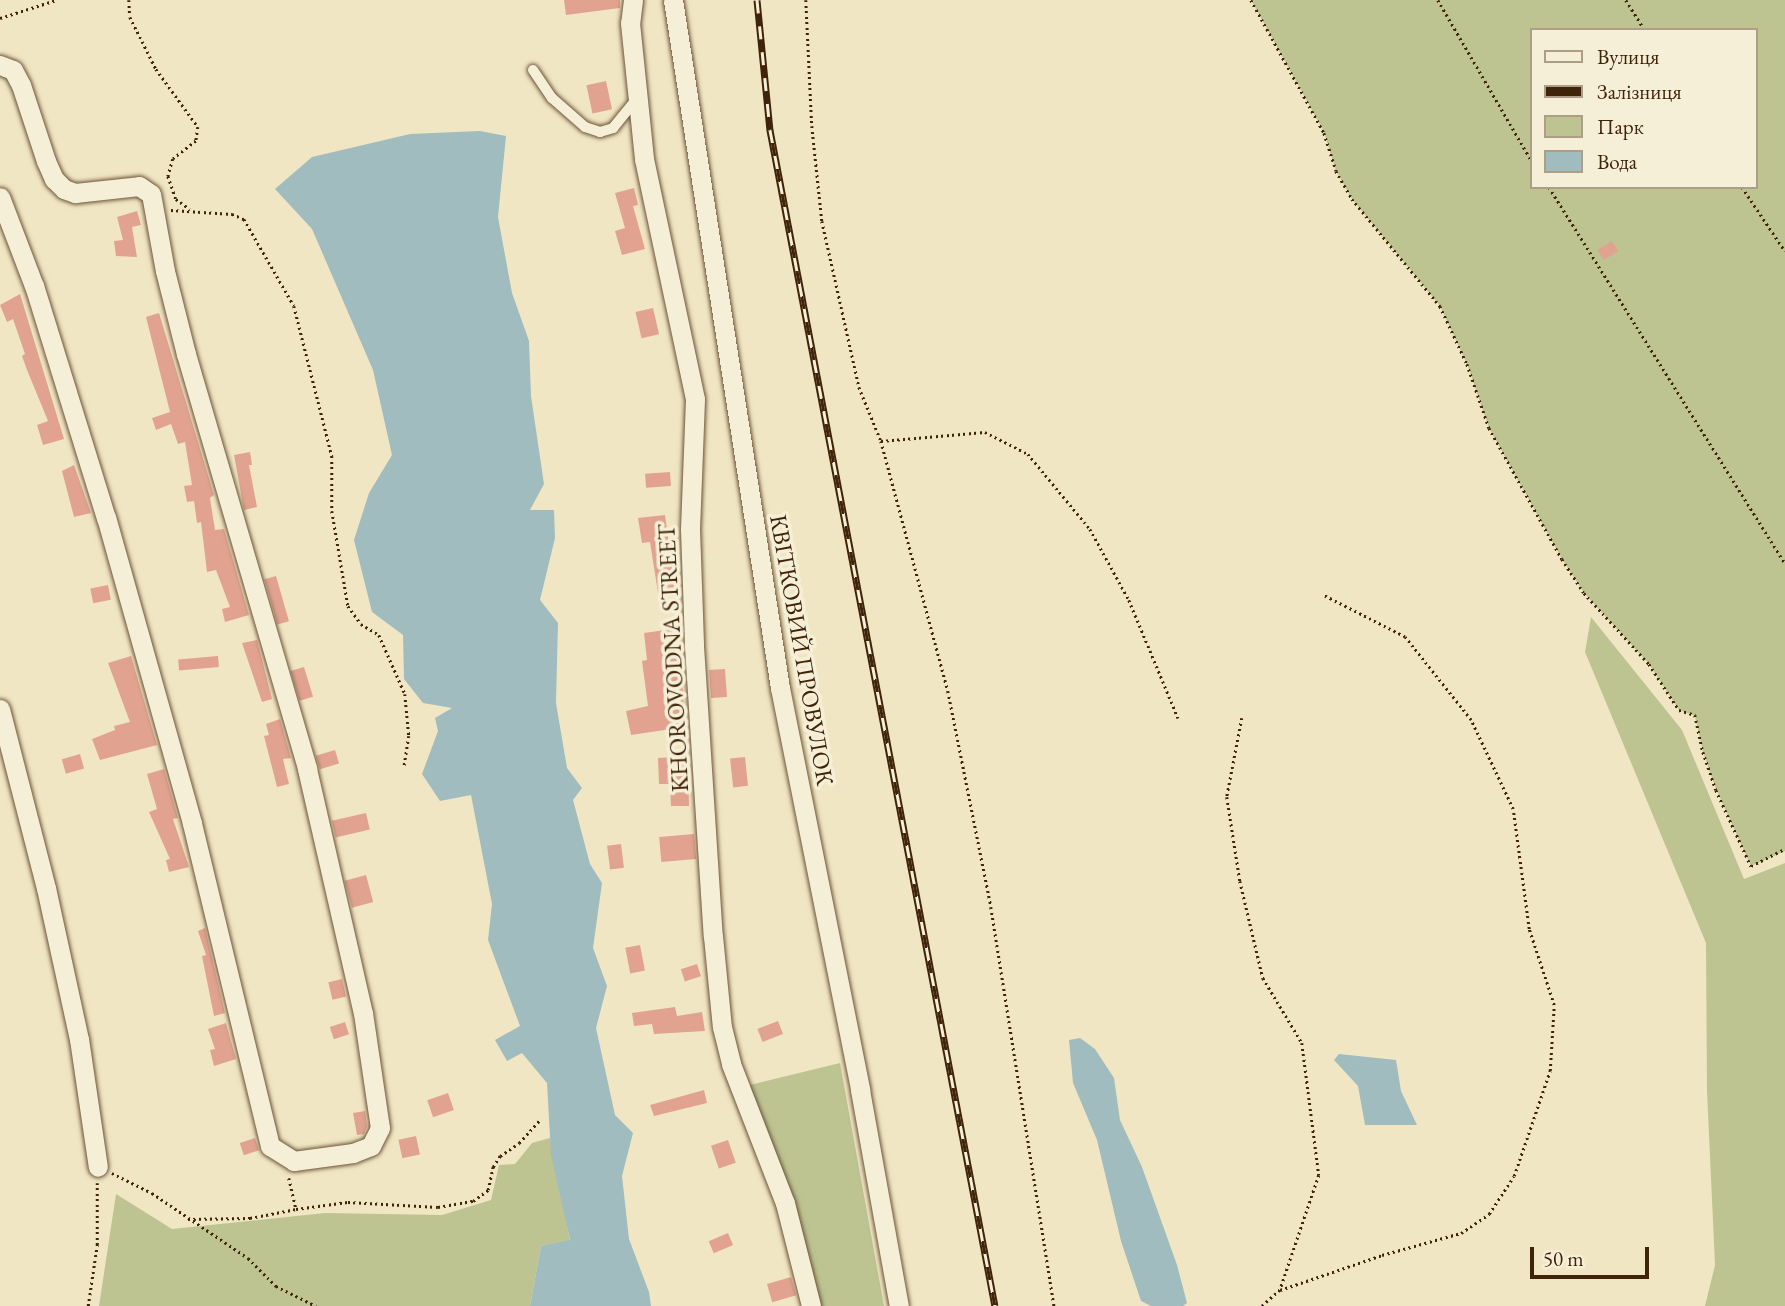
<!DOCTYPE html>
<meta charset="utf-8">
<style>
body{margin:0}
#map{position:relative;width:1785px;height:1306px;overflow:hidden;background:#f1e6c3;font-family:"EB Garamond",serif}
div>[style]{position:absolute}
.green>*{inset:0;background:#bdc492}
.water>*{inset:0;background:#a1bcbf}
.building>*{inset:0;background:#e1a38f;transform-origin:0 0}
.path>*{height:2.5px;margin-top:-1.25px;transform-origin:0;background:repeating-linear-gradient(90deg,#402409 0 2px,transparent 0 5.5px)}
.roads{filter:drop-shadow(0 0 2px #6c5438) drop-shadow(0 0 2px #6c5438)}
.service>*{height:10px;margin:-5px;padding:0 5px;transform-origin:5px;border-radius:5px;background:#f6efd8}
.minor>*{height:19px;margin:-9.5px;padding:0 9.5px;transform-origin:9.5px;border-radius:9.5px;background:#f6efd8}
.rail>*{height:7px;margin-top:-3.5px;transform-origin:0;background:repeating-linear-gradient(90deg,#f6efd8 0 13px,#402409 0 26px);box-sizing:border-box;border-block:2px solid #402409}
span{translate:-50% -50%;white-space:nowrap;text-align:center;line-height:1.15;-webkit-text-stroke:7px #f6efd8;paint-order:stroke}
.street-label{font-size:24px;color:#402409}
.legend{position:absolute;left:1530px;top:28px;width:228px;height:161px;box-sizing:border-box;background:#f6efd8;border:2px solid #ad9e85;margin:0;padding:9px 12px;list-style:none;font-size:21px;color:#402409}
.legend li{display:flex;align-items:center;gap:14px;height:35px}
.legend b{width:35px;border:2px solid #ad9e85}
.scale{position:absolute;left:1530px;top:1247px;width:119px;height:32px;box-sizing:border-box;border:4px solid #402409;border-top:0;padding-left:9px;font-size:21px;line-height:24px;white-space:nowrap;color:#402409;-webkit-text-stroke:5px #f6efd8;paint-order:stroke}
</style>
<div id="map">
<div class="green">
<div style="clip-path:polygon(evenodd,1251px 0,1785px 0,1785px 851px,1751px 866px,1716px 789px,1703px 752px,1695px 716px,1679px 710px,1649px 664px,1584px 593px,1562px 559px,1489px 428px,1467px 364px,1440px 306px,1352px 199px,1336px 171px,1324px 132px,1251px 0,1531px 30px,1755px 30px,1755px 187px,1531px 187px,1531px 30px)"></div>
<div style="clip-path:polygon(1591px 617px,1682px 730px,1744px 879px,1785px 863px,1785px 1306px,1705px 1306px,1715px 1265px,1707px 1091px,1706px 943px,1585px 652px)"></div>
<div style="clip-path:polygon(840px 1063px,884px 1306px,818px 1306px,746px 1086px)"></div>
<div style="clip-path:polygon(550px 1138px,570px 1241px,541px 1246px,530px 1306px,99px 1306px,116px 1194px,172px 1229px,325px 1213px,442px 1215px,491px 1200px,499px 1165px,515px 1164px,532px 1143px)"></div>
</div>
<div class="water">
<div style="clip-path:polygon(480px 131px,506px 136px,498px 217px,512px 293px,529px 341px,531px 396px,544px 484px,530px 510px,554px 510px,555px 538px,540px 600px,558px 623px,556px 703px,567px 768px,582px 788px,573px 800px,590px 864px,602px 883px,593px 948px,607px 986px,596px 1028px,615px 1115px,633px 1133px,622px 1176px,629px 1239px,649px 1292px,651px 1306px,530px 1306px,541px 1246px,570px 1240px,551px 1155px,547px 1083px,522px 1053px,507px 1061px,495px 1040px,520px 1026px,488px 940px,492px 904px,471px 795px,440px 801px,422px 774px,438px 731px,435px 718px,452px 708px,423px 703px,404px 679px,403px 635px,372px 612px,354px 540px,369px 493px,392px 455px,373px 370px,312px 229px,275px 189px,312px 157px,410px 134px)"></div>
<div style="clip-path:polygon(1080px 1038px,1095px 1049px,1114px 1078px,1120px 1120px,1142px 1167px,1177px 1265px,1187px 1303px,1183px 1306px,1151px 1306px,1141px 1301px,1121px 1241px,1097px 1140px,1073px 1083px,1069px 1040px)"></div>
<div style="clip-path:polygon(1339px 1054px,1396px 1060px,1401px 1091px,1417px 1125px,1365px 1125px,1358px 1086px,1334px 1060px)"></div>
</div>
<div class="building">
<div style="clip-path:polygon(564px 0,620px 0,620px 8px,566px 15px)"></div>
<div style="left:606px;top:81px;width:29px;height:20px;rotate:78deg"></div>
<div style="clip-path:polygon(634px 188px,638px 205px,633px 206px,645px 249px,622px 255px,615px 231px,625px 228px,615px 193px)"></div>
<div style="clip-path:polygon(137px 211px,141px 225px,132px 227px,137px 257px,116px 256px,114px 241px,123px 240px,117px 217px)"></div>
<div style="left:1612px;top:241px;width:12px;height:17px;rotate:59deg"></div>
<div style="clip-path:polygon(20px 294px,64px 439px,43px 445px,37px 425px,48px 421px,27px 370px,22px 356px,25px 354px,13px 319px,7px 322px,0 305px)"></div>
<div style="left:653px;top:308px;width:27px;height:18px;rotate:77deg"></div>
<div style="clip-path:polygon(159px 313px,214px 495px,210px 498px,215px 530px,224px 529px,249px 615px,225px 622px,222px 609px,230px 607px,216px 570px,207px 572px,201px 522px,197px 523px,194px 501px,187px 502px,184px 486px,192px 485px,185px 442px,178px 444px,171px 424px,156px 430px,152px 418px,170px 412px,146px 317px)"></div>
<div style="clip-path:polygon(250px 452px,252px 465px,249px 465px,257px 507px,244px 510px,234px 455px)"></div>
<div style="clip-path:polygon(74px 465px,91px 513px,74px 517px,62px 471px)"></div>
<div style="left:670px;top:472px;width:14px;height:25px;rotate:86deg"></div>
<div style="clip-path:polygon(665px 515px,675px 590px,658px 593px,650px 542px,642px 543px,638px 518px)"></div>
<div style="left:276px;top:576px;width:47px;height:12px;rotate:74deg"></div>
<div style="left:108px;top:585px;width:15px;height:18px;rotate:79deg"></div>
<div style="clip-path:polygon(679px 628px,685px 727px,631px 735px,626px 711px,648px 706px,642px 661px,647px 660px,644px 633px)"></div>
<div style="clip-path:polygon(257px 640px,272px 699px,262px 702px,242px 643px)"></div>
<div style="clip-path:polygon(131px 656px,157px 745px,100px 760px,92px 739px,115px 730px,114px 726px,130px 722px,108px 663px)"></div>
<div style="left:218px;top:656px;width:11px;height:40px;rotate:85deg"></div>
<div style="left:304px;top:667px;width:31px;height:14px;rotate:73deg"></div>
<div style="left:725px;top:669px;width:28px;height:16px;rotate:86deg"></div>
<div style="clip-path:polygon(280px 719px,291px 758px,283px 759px,289px 784px,277px 787px,264px 736px,269px 735px,266px 724px)"></div>
<div style="left:335px;top:750px;width:14px;height:20px;rotate:73deg"></div>
<div style="left:80px;top:754px;width:15px;height:19px;rotate:74deg"></div>
<div style="clip-path:polygon(688px 756px,689px 806px,671px 806px,670px 784px,659px 784px,658px 758px)"></div>
<div style="left:745px;top:757px;width:29px;height:15px;rotate:84deg"></div>
<div style="clip-path:polygon(164px 769px,178px 818px,173px 819px,189px 867px,169px 872px,166px 860px,170px 859px,149px 812px,157px 809px,147px 774px)"></div>
<div style="left:366px;top:813px;width:17px;height:35px;rotate:77deg"></div>
<div style="left:694px;top:834px;width:25px;height:35px;rotate:85deg"></div>
<div style="left:621px;top:844px;width:24px;height:14px;rotate:83deg"></div>
<div style="left:366px;top:875px;width:28px;height:22px;rotate:75deg"></div>
<div style="clip-path:polygon(205px 928px,225px 1013px,214px 1016px,202px 956px,206px 955px,198px 931px)"></div>
<div style="left:640px;top:945px;width:26px;height:15px;rotate:79deg"></div>
<div style="left:697px;top:964px;width:13px;height:17px;rotate:72deg"></div>
<div style="left:342px;top:979px;width:18px;height:14px;rotate:77deg"></div>
<div style="clip-path:polygon(675px 1007px,677px 1016px,702px 1012px,705px 1031px,654px 1034px,652px 1024px,634px 1026px,632px 1013px)"></div>
<div style="left:778px;top:1021px;width:14px;height:22px;rotate:69deg"></div>
<div style="left:345px;top:1022px;width:13px;height:16px;rotate:72deg"></div>
<div style="clip-path:polygon(226px 1023px,236px 1059px,214px 1066px,210px 1050px,215px 1049px,208px 1029px)"></div>
<div style="clip-path:polygon(704px 1090px,707px 1103px,654px 1116px,650px 1105px)"></div>
<div style="left:448px;top:1093px;width:18px;height:22px;rotate:71deg"></div>
<div style="clip-path:polygon(365px 1111px,367px 1126px,364px 1134px,357px 1135px,353px 1113px)"></div>
<div style="left:416px;top:1136px;width:19px;height:18px;rotate:78deg"></div>
<div style="left:255px;top:1138px;width:13px;height:16px;rotate:72deg"></div>
<div style="left:728px;top:1140px;width:24px;height:18px;rotate:71deg"></div>
<div style="left:728px;top:1233px;width:13px;height:21px;rotate:67deg"></div>
<div style="left:791px;top:1277px;width:19px;height:25px;rotate:74deg"></div>
</div>
<div class="path">
<div style="left:129px;top:0;width:17px;rotate:87deg"></div>
<div style="left:130px;top:17px;width:58px;rotate:63.4deg"></div>
<div style="left:156px;top:69px;width:72px;rotate:54.1deg"></div>
<div style="left:198px;top:127px;width:14px;rotate:98deg"></div>
<div style="left:196px;top:141px;width:29px;rotate:142deg"></div>
<div style="left:173px;top:159px;width:18px;rotate:106deg"></div>
<div style="left:168px;top:176px;width:24px;rotate:71deg"></div>
<div style="left:176px;top:199px;width:17px;rotate:36deg"></div>
<div style="left:806px;top:0;width:126px;rotate:87.3deg"></div>
<div style="left:812px;top:126px;width:96px;rotate:84deg"></div>
<div style="left:822px;top:221px;width:170px;rotate:77.4deg"></div>
<div style="left:859px;top:387px;width:58px;rotate:67.8deg"></div>
<div style="left:881px;top:441px;width:259px;rotate:75deg"></div>
<div style="left:948px;top:691px;width:220px;rotate:78.7deg"></div>
<div style="left:991px;top:907px;width:404px;rotate:81deg"></div>
<div style="left:1251px;top:0;width:152px;rotate:61.2deg"></div>
<div style="left:1324px;top:133px;width:40px;rotate:72deg"></div>
<div style="left:1336px;top:171px;width:32px;rotate:60deg"></div>
<div style="left:1352px;top:199px;width:139px;rotate:50.6deg"></div>
<div style="left:1440px;top:306px;width:64px;rotate:65deg"></div>
<div style="left:1467px;top:364px;width:68px;rotate:71deg"></div>
<div style="left:1489px;top:428px;width:150px;rotate:60.9deg"></div>
<div style="left:1562px;top:559px;width:40px;rotate:57.1deg"></div>
<div style="left:1584px;top:593px;width:96px;rotate:47.5deg"></div>
<div style="left:1649px;top:664px;width:55px;rotate:56.9deg"></div>
<div style="left:1679px;top:710px;width:17px;rotate:17deg"></div>
<div style="left:1695px;top:715px;width:38px;rotate:78deg"></div>
<div style="left:1703px;top:752px;width:40px;rotate:71.1deg"></div>
<div style="left:1716px;top:790px;width:84px;rotate:65.3deg"></div>
<div style="left:1751px;top:866px;width:38px;rotate:-27deg"></div>
<div style="left:1438px;top:0;width:185px;rotate:59.8deg"></div>
<div style="left:1626px;top:0;width:36px;rotate:58deg"></div>
<div style="left:0;top:18px;width:59px;rotate:-17.8deg"></div>
<div style="left:1549px;top:187px;width:444px;rotate:57.9deg"></div>
<div style="left:1742px;top:187px;width:77px;rotate:56.1deg"></div>
<div style="left:171px;top:210px;width:61px;rotate:3.8deg"></div>
<div style="left:232px;top:214px;width:13px;rotate:23deg"></div>
<div style="left:244px;top:219px;width:100px;rotate:60.1deg"></div>
<div style="left:294px;top:306px;width:155px;rotate:75.8deg"></div>
<div style="left:332px;top:456px;width:55px;rotate:90deg"></div>
<div style="left:332px;top:511px;width:96px;rotate:80.4deg"></div>
<div style="left:348px;top:606px;width:22px;rotate:54deg"></div>
<div style="left:361px;top:624px;width:21px;rotate:31deg"></div>
<div style="left:379px;top:635px;width:64px;rotate:66.2deg"></div>
<div style="left:405px;top:694px;width:42px;rotate:84.6deg"></div>
<div style="left:409px;top:736px;width:30px;rotate:99deg"></div>
<div style="left:881px;top:441px;width:104px;rotate:-4.9deg"></div>
<div style="left:985px;top:432px;width:48px;rotate:27.1deg"></div>
<div style="left:1028px;top:454px;width:97px;rotate:50.4deg"></div>
<div style="left:1090px;top:529px;width:81px;rotate:61.2deg"></div>
<div style="left:1129px;top:600px;width:128px;rotate:67.4deg"></div>
<div style="left:1242px;top:718px;width:80px;rotate:100.8deg"></div>
<div style="left:1227px;top:797px;width:85px;rotate:81.2deg"></div>
<div style="left:1240px;top:881px;width:100px;rotate:76.7deg"></div>
<div style="left:1263px;top:978px;width:76px;rotate:59deg"></div>
<div style="left:1302px;top:1043px;width:133px;rotate:82.7deg"></div>
<div style="left:1319px;top:1175px;width:121px;rotate:108.7deg"></div>
<div style="left:1280px;top:1290px;width:24px;rotate:138deg"></div>
<div style="left:112px;top:1173px;width:45px;rotate:26.6deg"></div>
<div style="left:152px;top:1193px;width:116px;rotate:34.1deg"></div>
<div style="left:248px;top:1258px;width:40px;rotate:45deg"></div>
<div style="left:276px;top:1286px;width:45px;rotate:26.6deg"></div>
<div style="left:289px;top:1178px;width:32px;rotate:77deg"></div>
<div style="left:296px;top:1209px;width:52px;rotate:-7.7deg"></div>
<div style="left:348px;top:1202px;width:90px;rotate:3.2deg"></div>
<div style="left:438px;top:1207px;width:36px;rotate:-10deg"></div>
<div style="left:473px;top:1201px;width:19px;rotate:-36deg"></div>
<div style="left:488px;top:1190px;width:24px;rotate:-78deg"></div>
<div style="left:493px;top:1167px;width:13px;rotate:-58deg"></div>
<div style="left:500px;top:1156px;width:23px;rotate:-34deg"></div>
<div style="left:519px;top:1143px;width:31px;rotate:-48deg"></div>
<div style="left:188px;top:1219px;width:62px;rotate:-0.9deg"></div>
<div style="left:250px;top:1218px;width:47px;rotate:-11.1deg"></div>
<div style="left:1280px;top:1290px;width:108px;rotate:-18.9deg"></div>
<div style="left:1382px;top:1255px;width:82px;rotate:-15.6deg"></div>
<div style="left:1461px;top:1233px;width:34px;rotate:-34deg"></div>
<div style="left:1489px;top:1214px;width:45px;rotate:-56.7deg"></div>
<div style="left:1514px;top:1176px;width:111px;rotate:-71.1deg"></div>
<div style="left:1550px;top:1071px;width:66px;rotate:-86.5deg"></div>
<div style="left:1554px;top:1005px;width:80px;rotate:-108.2deg"></div>
<div style="left:1529px;top:929px;width:121px;rotate:-97.6deg"></div>
<div style="left:1513px;top:809px;width:98px;rotate:-115.3deg"></div>
<div style="left:1471px;top:720px;width:106px;rotate:-128.5deg"></div>
<div style="left:1405px;top:637px;width:92px;rotate:-152.9deg"></div>
<div style="left:88px;top:1306px;width:62px;rotate:-81.6deg"></div>
<div style="left:97px;top:1245px;width:62px;rotate:-90deg"></div>
</div>
<div class="roads">
<div class="service">
<div style="left:533px;top:70px;width:34px;rotate:56deg"></div>
<div style="left:552px;top:98px;width:44px;rotate:41.3deg"></div>
<div style="left:585px;top:127px;width:16px;rotate:18deg"></div>
<div style="left:600px;top:132px;width:14px;rotate:-17deg"></div>
<div style="left:613px;top:128px;width:36px;rotate:-51deg"></div>
</div>
<div class="minor">
<div style="left:633px;top:0;width:23px;rotate:97deg"></div>
<div style="left:630px;top:23px;width:137px;rotate:84.1deg"></div>
<div style="left:644px;top:159px;width:245px;rotate:78deg"></div>
<div style="left:695px;top:399px;width:130px;rotate:92.2deg"></div>
<div style="left:690px;top:529px;width:117px;rotate:88deg"></div>
<div style="left:694px;top:646px;width:291px;rotate:86.3deg"></div>
<div style="left:713px;top:936px;width:91px;rotate:84.4deg"></div>
<div style="left:722px;top:1027px;width:38px;rotate:76deg"></div>
<div style="left:731px;top:1064px;width:149px;rotate:68.8deg"></div>
<div style="left:785px;top:1203px;width:106px;rotate:75.8deg"></div>
<div style="left:673px;top:0;width:696px;rotate:81.16deg"></div>
<div style="left:780px;top:688px;width:410px;rotate:78.7deg"></div>
<div style="left:860px;top:1090px;width:219px;rotate:79.8deg"></div>
<div style="left:0;top:65px;width:14px;rotate:21deg"></div>
<div style="left:13px;top:70px;width:17px;rotate:62deg"></div>
<div style="left:21px;top:85px;width:80px;rotate:71.8deg"></div>
<div style="left:46px;top:161px;width:20px;rotate:66deg"></div>
<div style="left:54px;top:179px;width:14px;rotate:45deg"></div>
<div style="left:64px;top:189px;width:12px;rotate:20deg"></div>
<div style="left:75px;top:193px;width:64px;rotate:-6.2deg"></div>
<div style="left:139px;top:186px;width:14px;rotate:34deg"></div>
<div style="left:151px;top:194px;width:78px;rotate:79.7deg"></div>
<div style="left:165px;top:271px;width:86px;rotate:75.8deg"></div>
<div style="left:186px;top:354px;width:432px;rotate:73.7deg"></div>
<div style="left:307px;top:769px;width:250px;rotate:77.1deg"></div>
<div style="left:363px;top:1013px;width:116px;rotate:81.6deg"></div>
<div style="left:380px;top:1128px;width:20px;rotate:117deg"></div>
<div style="left:371px;top:1146px;width:19px;rotate:159deg"></div>
<div style="left:353px;top:1153px;width:60px;rotate:172.3deg"></div>
<div style="left:294px;top:1161px;width:28px;rotate:-148deg"></div>
<div style="left:270px;top:1146px;width:332px;rotate:-103.6deg"></div>
<div style="left:192px;top:823px;width:317px;rotate:-105.7deg"></div>
<div style="left:106px;top:518px;width:243px;rotate:-107.2deg"></div>
<div style="left:34px;top:286px;width:95px;rotate:-110.9deg"></div>
<div style="left:0;top:709px;width:185px;rotate:75.6deg"></div>
<div style="left:46px;top:888px;width:155px;rotate:77.7deg"></div>
<div style="left:79px;top:1039px;width:129px;rotate:81.6deg"></div>
</div>
</div>
<div class="rail">
<div style="left:757px;top:0;width:131px;rotate:84.3deg"></div>
<div style="left:770px;top:130px;width:1197px;rotate:79.17deg"></div>
</div>
<div class="street-label">
<span style="left:802px;top:650px;rotate:80deg">КВІТКОВИЙ ПРОВУЛОК</span>
<span style="left:673px;top:658px;rotate:-93deg">KHOROVODNA STREET</span>
</div>
<ul class="legend">
<li><b style="height:9px;background:#f6efd8"></b>Вулиця</li>
<li><b style="height:9px;background:#402409"></b>Залізниця</li>
<li><b style="height:19px;background:#bdc492"></b>Парк</li>
<li><b style="height:19px;background:#a1bcbf"></b>Вода</li>
</ul>
<div class="scale">50 m</div>
</div>
